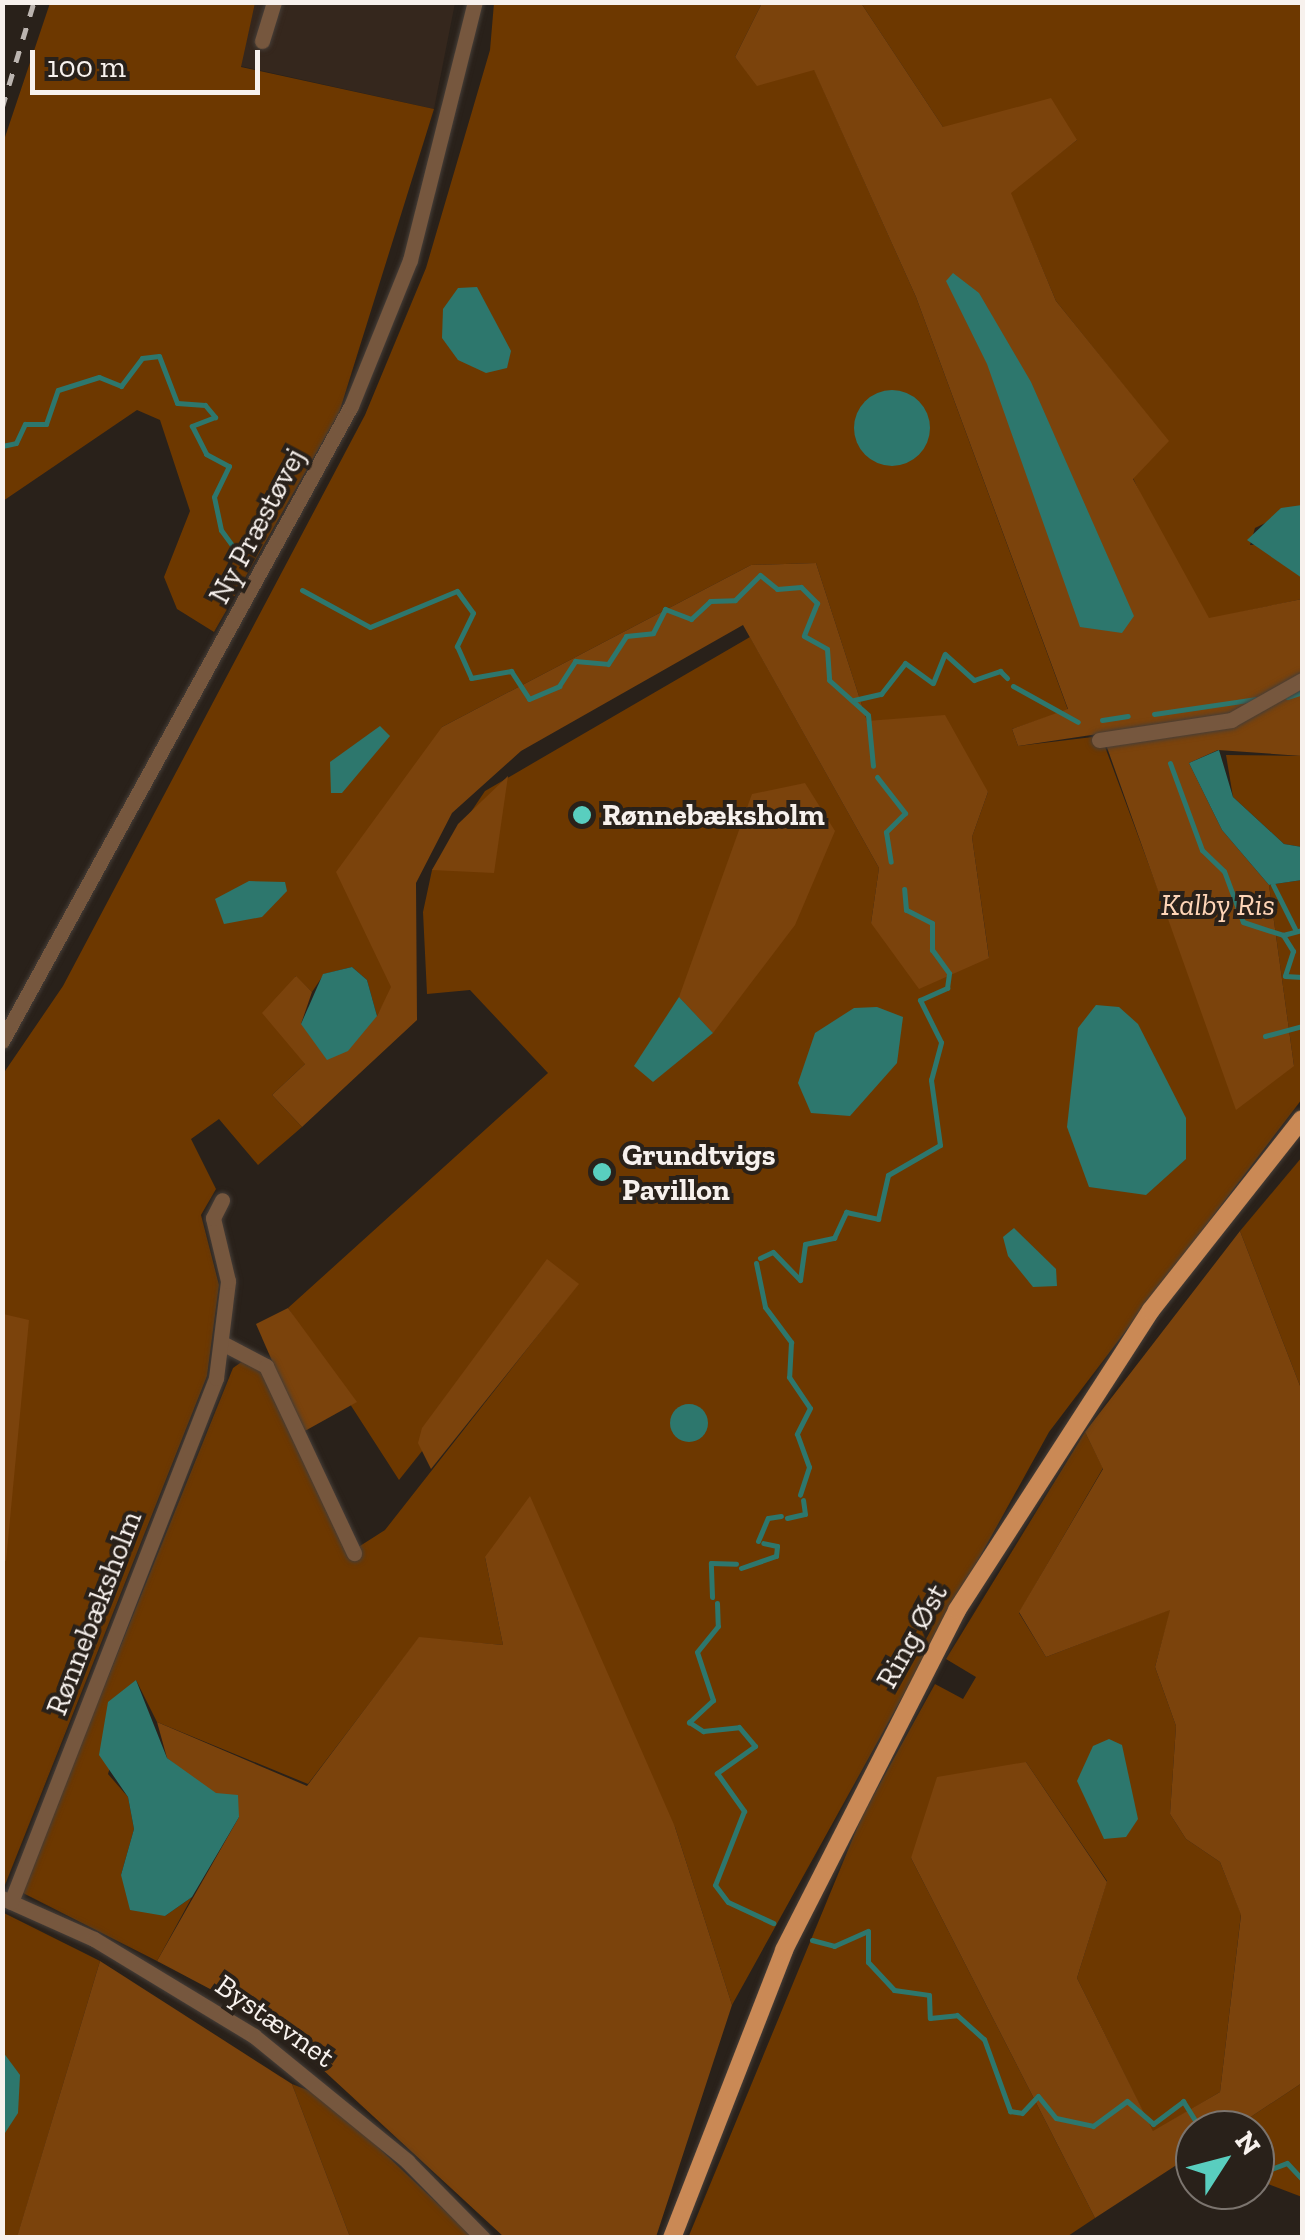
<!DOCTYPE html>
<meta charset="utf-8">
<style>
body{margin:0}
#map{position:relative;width:1305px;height:2240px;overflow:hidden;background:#29211a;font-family:"Zilla Slab",serif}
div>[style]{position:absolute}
.built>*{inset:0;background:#35271d}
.green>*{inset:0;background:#6d3800}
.forest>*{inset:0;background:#7b430c}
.water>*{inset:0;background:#2d776d}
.round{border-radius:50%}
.stream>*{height:5px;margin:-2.5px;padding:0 2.5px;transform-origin:2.5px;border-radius:2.5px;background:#2d776d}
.roads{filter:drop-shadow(0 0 2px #463e38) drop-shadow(0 0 2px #463e38)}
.minor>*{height:15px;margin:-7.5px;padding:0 7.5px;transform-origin:7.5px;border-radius:7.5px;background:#76573e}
.major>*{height:18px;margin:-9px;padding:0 9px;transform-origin:9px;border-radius:9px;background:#ca8955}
.rail>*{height:5px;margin-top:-2.5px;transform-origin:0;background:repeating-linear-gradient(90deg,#bbb4af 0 12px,transparent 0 24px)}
.dots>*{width:28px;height:28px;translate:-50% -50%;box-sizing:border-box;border:5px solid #29211a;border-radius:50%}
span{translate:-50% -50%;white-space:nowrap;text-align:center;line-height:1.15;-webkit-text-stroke:8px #29211a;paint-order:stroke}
.street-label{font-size:30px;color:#f7f1ed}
.poi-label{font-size:30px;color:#f7f1ed;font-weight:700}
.left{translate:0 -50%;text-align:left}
.park-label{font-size:30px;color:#fed5b7;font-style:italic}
.frame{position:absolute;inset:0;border:5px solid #f7f1ed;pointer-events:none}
.north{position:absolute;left:1175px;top:2110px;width:100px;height:100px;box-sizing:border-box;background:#29211a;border:2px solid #7b746e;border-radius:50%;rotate:54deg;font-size:28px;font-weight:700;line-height:40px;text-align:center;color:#f7f1ed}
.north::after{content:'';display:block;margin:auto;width:35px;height:45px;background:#59cebf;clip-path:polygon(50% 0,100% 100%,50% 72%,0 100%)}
.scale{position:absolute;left:30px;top:50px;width:230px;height:45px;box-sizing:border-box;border:5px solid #f7f1ed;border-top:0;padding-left:12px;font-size:30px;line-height:35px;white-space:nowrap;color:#f7f1ed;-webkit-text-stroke:8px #29211a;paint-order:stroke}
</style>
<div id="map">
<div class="built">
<div style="clip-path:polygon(255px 3px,455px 3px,434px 109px,240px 66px)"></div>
</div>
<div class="green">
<div style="clip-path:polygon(50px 3px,255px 3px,241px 67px,434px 109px,339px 413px,214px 632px,177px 609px,164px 577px,190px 511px,160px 420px,137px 410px,3px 501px,3px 143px)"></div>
<div style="clip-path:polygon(494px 3px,762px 3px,735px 57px,758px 85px,814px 69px,916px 297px,1068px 710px,1012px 729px,1018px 746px,1101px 736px,1163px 903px,1294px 1066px,1269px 885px,1302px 880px,1302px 1099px,1049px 1432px,732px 2005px,675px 1827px,485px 1557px,503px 1645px,419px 1638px,308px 1784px,157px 1722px,136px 1680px,108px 1774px,128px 1797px,134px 1829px,121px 1875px,165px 1916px,192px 1897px,157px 1961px,21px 1892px,233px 1368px,247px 1358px,262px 1369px,349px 1553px,385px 1530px,578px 1284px,564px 1273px,399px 1480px,288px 1308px,548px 1073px,470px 990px,427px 994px,423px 912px,432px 870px,485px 791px,750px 637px,879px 868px,871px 923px,989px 957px,972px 837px,988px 792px,867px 721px,816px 563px,751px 565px,442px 727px,372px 943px,392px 988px,377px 1016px,367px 980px,352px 967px,324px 974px,312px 992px,295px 976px,305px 1064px,272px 1095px,302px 1127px,258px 1165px,219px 1119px,191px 1139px,216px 1189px,201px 1215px,219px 1285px,207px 1376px,3px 1890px,3px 1074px,63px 986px,365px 415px,426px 268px,490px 50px)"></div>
<div style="clip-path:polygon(861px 3px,1302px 3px,1302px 505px,1255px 528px,1250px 545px,1265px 544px,1302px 578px,1302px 599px,1209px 619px,1171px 562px,1133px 478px,1168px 441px,1056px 301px,1010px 192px,1077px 140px,943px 127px)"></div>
<div style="clip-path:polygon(1226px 755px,1302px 756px,1302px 847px,1284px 844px,1233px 797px)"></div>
<div style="clip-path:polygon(1302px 1157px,1302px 1391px,1240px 1231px)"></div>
<div style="clip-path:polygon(1085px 1432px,1103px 1468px,1019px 1613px,1046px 1657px,1171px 1609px,1155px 1667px,1176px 1726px,1170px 1814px,1186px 1839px,1220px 1862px,1241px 1914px,1220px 2092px,1153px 2132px,1077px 1978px,1107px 1881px,1026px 1762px,911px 1858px,1095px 2218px,1065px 2238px,688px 2238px,862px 1816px,935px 1684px,963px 1699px,976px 1677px,946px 1659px)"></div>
<div style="clip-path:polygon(2px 1912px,100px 1961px,17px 2238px,2px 2237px)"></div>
<div style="clip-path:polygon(1302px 2083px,1302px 2197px,1255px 2179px,1255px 2130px,1231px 2130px)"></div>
<div style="clip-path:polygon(292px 2084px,325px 2097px,473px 2237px,350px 2237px)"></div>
</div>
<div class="forest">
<div style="clip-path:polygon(762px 3px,861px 3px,943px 127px,1051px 98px,1077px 140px,1011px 193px,1056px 301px,1169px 441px,1133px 479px,1209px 618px,1302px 599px,1302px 674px,1245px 712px,1018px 746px,1012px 729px,1068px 709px,916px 297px,814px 70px,757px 86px,735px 57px)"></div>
<div style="clip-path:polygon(816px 563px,867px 721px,945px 715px,988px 792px,972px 837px,989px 958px,919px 989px,871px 923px,879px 868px,743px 625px,521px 751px,452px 813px,416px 883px,417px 1020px,302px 1127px,272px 1095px,305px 1064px,262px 1013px,296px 976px,312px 992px,301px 1024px,377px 1016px,391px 987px,336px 872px,442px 727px,751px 565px)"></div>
<div style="clip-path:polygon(1302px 684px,1302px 756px,1218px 750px,1189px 763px,1222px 830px,1269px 885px,1294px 1066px,1236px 1110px,1104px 739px,1231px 724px)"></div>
<div style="clip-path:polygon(508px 776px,494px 873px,432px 870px,458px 824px)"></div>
<div style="clip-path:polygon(805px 783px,835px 831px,795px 925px,713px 1033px,679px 997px,752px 794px)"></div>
<div style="clip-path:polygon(1240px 1231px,1302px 1391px,1302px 2083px,1231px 2130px,1195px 2130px,1195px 2153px,1095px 2218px,911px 1858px,937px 1777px,1026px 1762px,1107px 1882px,1077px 1978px,1153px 2131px,1220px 2092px,1241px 1915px,1220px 1862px,1186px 1839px,1170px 1814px,1176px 1726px,1155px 1667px,1170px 1610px,1046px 1657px,1019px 1612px,1103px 1469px,1085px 1432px)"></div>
<div style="clip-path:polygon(547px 1259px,579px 1284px,431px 1469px,418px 1443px,422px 1428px)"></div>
<div style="clip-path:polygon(288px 1308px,357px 1402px,303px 1432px,256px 1324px)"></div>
<div style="clip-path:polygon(3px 1314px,29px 1320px,6px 1561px,2px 1560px)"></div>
<div style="clip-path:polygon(530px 1496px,675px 1827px,732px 2005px,656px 2237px,504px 2237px,269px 2020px,157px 1961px,239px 1817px,167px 1758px,157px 1722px,307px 1786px,419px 1637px,503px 1645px,485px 1557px)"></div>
<div style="clip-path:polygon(100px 1961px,292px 2084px,350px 2237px,17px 2237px)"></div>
</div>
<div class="water">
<div style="clip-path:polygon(953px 273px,979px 293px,1031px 382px,1134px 616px,1122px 633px,1080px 627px,987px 364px,946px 281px)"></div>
<div style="clip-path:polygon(477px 287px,511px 351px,507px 368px,486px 373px,458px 360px,442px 338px,443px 309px,458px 288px)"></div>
<div class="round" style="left:854px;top:390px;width:76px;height:76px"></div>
<div style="clip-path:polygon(1302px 505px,1302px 578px,1247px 540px,1281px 508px)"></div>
<div style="clip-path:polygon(380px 726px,390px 736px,342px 793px,331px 793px,330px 762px)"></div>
<div style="clip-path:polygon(1219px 750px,1233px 797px,1284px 844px,1302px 847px,1302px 880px,1269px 885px,1222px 830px,1189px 763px)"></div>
<div style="clip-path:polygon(249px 881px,285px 882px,287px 891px,262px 917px,224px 924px,215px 899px)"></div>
<div style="clip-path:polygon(352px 967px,367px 980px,377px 1016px,348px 1051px,327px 1060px,301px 1024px,323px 974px)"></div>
<div style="clip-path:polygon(679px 997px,713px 1033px,653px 1082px,634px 1066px)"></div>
<div style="clip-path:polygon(1096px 1005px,1119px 1007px,1138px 1024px,1186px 1118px,1186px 1159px,1146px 1195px,1089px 1187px,1067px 1127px,1078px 1028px)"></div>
<div style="clip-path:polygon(877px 1007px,903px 1017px,897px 1063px,850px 1116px,811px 1113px,798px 1083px,815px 1033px,854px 1008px)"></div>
<div style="clip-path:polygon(1014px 1228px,1056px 1269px,1057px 1286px,1033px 1287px,1008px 1256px,1003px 1237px)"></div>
<div class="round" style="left:670px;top:1404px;width:38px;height:38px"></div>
<div style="clip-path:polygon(136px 1680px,167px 1758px,216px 1793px,238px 1795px,239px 1817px,192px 1897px,165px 1916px,130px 1910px,121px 1875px,134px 1829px,128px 1797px,99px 1755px,108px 1702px)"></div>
<div style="clip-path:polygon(1109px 1739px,1122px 1745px,1138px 1819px,1126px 1837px,1104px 1839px,1077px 1781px,1093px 1746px)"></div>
<div style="clip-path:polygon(3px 2052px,20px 2075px,18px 2113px,3px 2136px)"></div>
</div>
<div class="stream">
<div style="left:2px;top:446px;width:14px;rotate:-12deg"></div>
<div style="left:16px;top:443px;width:21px;rotate:-65deg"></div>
<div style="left:25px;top:424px;width:21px"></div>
<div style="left:46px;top:424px;width:36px;rotate:-71deg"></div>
<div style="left:58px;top:390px;width:43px;rotate:-17.6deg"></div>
<div style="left:99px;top:377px;width:24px;rotate:22deg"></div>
<div style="left:121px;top:386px;width:35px;rotate:-53deg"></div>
<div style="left:142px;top:358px;width:17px;rotate:-7deg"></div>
<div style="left:159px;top:356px;width:50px;rotate:69deg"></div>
<div style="left:177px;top:403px;width:28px;rotate:4deg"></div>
<div style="left:205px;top:405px;width:16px;rotate:50deg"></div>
<div style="left:215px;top:417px;width:25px;rotate:159deg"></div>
<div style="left:192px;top:426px;width:31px;rotate:63deg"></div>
<div style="left:206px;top:454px;width:26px;rotate:28deg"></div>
<div style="left:229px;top:466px;width:34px;rotate:116deg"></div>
<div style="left:214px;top:497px;width:34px;rotate:78deg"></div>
<div style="left:221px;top:530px;width:32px;rotate:54deg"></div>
<div style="left:302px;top:590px;width:77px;rotate:28.6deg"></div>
<div style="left:370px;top:627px;width:94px;rotate:-22.5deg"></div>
<div style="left:457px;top:591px;width:27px;rotate:54deg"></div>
<div style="left:473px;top:613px;width:37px;rotate:116deg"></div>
<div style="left:457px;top:646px;width:35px;rotate:66deg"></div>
<div style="left:471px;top:678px;width:41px;rotate:-9.9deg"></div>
<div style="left:511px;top:671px;width:33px;rotate:57deg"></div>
<div style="left:529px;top:699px;width:33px;rotate:-23deg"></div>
<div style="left:559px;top:686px;width:30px;rotate:-57deg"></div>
<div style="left:575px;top:661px;width:33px;rotate:5deg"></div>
<div style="left:608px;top:664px;width:33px;rotate:-57deg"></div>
<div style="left:626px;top:636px;width:27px;rotate:-6deg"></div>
<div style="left:653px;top:633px;width:27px;rotate:-63deg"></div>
<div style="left:665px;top:609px;width:28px;rotate:21deg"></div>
<div style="left:691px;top:619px;width:26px;rotate:-43deg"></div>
<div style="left:710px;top:601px;width:25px;rotate:-2deg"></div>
<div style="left:735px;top:600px;width:35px;rotate:-45deg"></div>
<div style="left:760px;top:575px;width:22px;rotate:39deg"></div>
<div style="left:777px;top:589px;width:24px;rotate:-5deg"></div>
<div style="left:801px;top:587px;width:23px;rotate:45deg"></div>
<div style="left:817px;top:603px;width:35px;rotate:112deg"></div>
<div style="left:804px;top:636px;width:26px;rotate:29deg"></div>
<div style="left:827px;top:649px;width:31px;rotate:86deg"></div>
<div style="left:829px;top:680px;width:52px;rotate:41.9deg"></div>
<div style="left:868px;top:715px;width:51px;rotate:84.4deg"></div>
<div style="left:1013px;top:686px;width:74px;rotate:29deg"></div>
<div style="left:1287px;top:697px;width:16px;rotate:-18deg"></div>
<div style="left:854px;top:700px;width:28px;rotate:-13deg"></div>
<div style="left:881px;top:694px;width:39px;rotate:-52deg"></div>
<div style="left:905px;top:663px;width:34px;rotate:36deg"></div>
<div style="left:933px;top:683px;width:31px;rotate:-68deg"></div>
<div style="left:945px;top:654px;width:39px;rotate:42deg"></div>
<div style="left:974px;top:680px;width:28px;rotate:-19deg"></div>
<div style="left:1000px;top:671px;width:10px;rotate:45deg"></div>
<div style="left:1154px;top:714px;width:102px;rotate:-8.4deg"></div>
<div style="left:1102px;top:720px;width:26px;rotate:-9deg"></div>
<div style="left:1170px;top:763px;width:93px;rotate:69.8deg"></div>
<div style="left:1202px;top:850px;width:30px;rotate:44deg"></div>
<div style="left:1224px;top:871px;width:54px;rotate:69.6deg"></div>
<div style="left:1243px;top:922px;width:42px;rotate:18deg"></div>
<div style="left:1283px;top:935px;width:20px;rotate:-15deg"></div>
<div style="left:877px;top:777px;width:46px;rotate:52.1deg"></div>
<div style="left:905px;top:813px;width:27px;rotate:135deg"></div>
<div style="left:886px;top:832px;width:30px;rotate:81deg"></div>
<div style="left:1273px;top:885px;width:49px;rotate:63.4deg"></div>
<div style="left:1283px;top:935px;width:19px;rotate:58deg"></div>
<div style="left:1293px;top:951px;width:26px;rotate:108deg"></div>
<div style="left:1285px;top:976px;width:17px;rotate:3deg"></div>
<div style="left:1265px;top:1036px;width:38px;rotate:-15deg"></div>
<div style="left:760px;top:1258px;width:14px;rotate:-25deg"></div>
<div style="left:773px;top:1252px;width:39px;rotate:46deg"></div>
<div style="left:800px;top:1280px;width:36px;rotate:-82deg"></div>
<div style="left:805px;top:1244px;width:30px;rotate:-12deg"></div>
<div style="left:834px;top:1238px;width:29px;rotate:-65deg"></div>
<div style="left:846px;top:1212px;width:33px;rotate:12deg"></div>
<div style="left:878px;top:1219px;width:45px;rotate:-77.2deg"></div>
<div style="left:888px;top:1175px;width:60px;rotate:-30deg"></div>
<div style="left:940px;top:1145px;width:66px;rotate:-97.9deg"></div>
<div style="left:931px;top:1080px;width:39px;rotate:-75deg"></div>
<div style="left:941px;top:1042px;width:47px;rotate:-116.6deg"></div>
<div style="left:920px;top:1000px;width:30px;rotate:-24deg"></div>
<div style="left:947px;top:988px;width:15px;rotate:-82deg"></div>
<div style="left:949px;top:973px;width:29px;rotate:-126deg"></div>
<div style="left:932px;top:950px;width:27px;rotate:-90deg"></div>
<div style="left:932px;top:923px;width:29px;rotate:-153deg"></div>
<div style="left:906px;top:910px;width:21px;rotate:-95deg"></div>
<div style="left:756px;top:1263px;width:45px;rotate:78.4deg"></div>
<div style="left:765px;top:1307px;width:44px;rotate:53.4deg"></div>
<div style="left:791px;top:1342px;width:35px;rotate:93deg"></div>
<div style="left:789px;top:1377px;width:37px;rotate:56deg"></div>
<div style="left:810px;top:1408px;width:29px;rotate:117deg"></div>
<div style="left:797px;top:1434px;width:35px;rotate:70deg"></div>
<div style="left:809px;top:1467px;width:29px;rotate:108deg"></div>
<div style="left:787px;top:1518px;width:18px;rotate:-13deg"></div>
<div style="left:805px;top:1514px;width:14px;rotate:-98deg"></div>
<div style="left:758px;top:1541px;width:25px;rotate:-67deg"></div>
<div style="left:768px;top:1518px;width:13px;rotate:-9deg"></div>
<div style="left:741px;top:1568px;width:37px;rotate:-19deg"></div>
<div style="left:776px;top:1556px;width:10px;rotate:-84deg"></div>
<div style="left:777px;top:1546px;width:14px;rotate:-168deg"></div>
<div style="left:712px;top:1597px;width:34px;rotate:-92deg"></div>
<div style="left:711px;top:1563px;width:25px;rotate:2deg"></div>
<div style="left:717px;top:1603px;width:23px;rotate:88deg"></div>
<div style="left:718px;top:1626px;width:33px;rotate:129deg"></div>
<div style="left:697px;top:1652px;width:51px;rotate:71.6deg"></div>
<div style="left:713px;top:1700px;width:33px;rotate:137deg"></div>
<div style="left:689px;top:1722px;width:17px;rotate:33deg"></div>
<div style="left:703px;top:1731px;width:36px;rotate:-6deg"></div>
<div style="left:739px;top:1727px;width:25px;rotate:50deg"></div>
<div style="left:755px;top:1746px;width:47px;rotate:144.6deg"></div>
<div style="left:717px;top:1773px;width:47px;rotate:54.6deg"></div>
<div style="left:744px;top:1811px;width:79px;rotate:111.4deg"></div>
<div style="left:715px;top:1885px;width:21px;rotate:53deg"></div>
<div style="left:728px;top:1902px;width:50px;rotate:25deg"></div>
<div style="left:812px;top:1940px;width:23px;rotate:15deg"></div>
<div style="left:834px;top:1946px;width:37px;rotate:-24deg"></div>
<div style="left:868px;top:1931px;width:31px;rotate:90deg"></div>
<div style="left:868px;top:1962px;width:38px;rotate:47deg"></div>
<div style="left:894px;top:1990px;width:35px;rotate:8deg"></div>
<div style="left:929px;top:1995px;width:23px;rotate:88deg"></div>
<div style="left:930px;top:2018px;width:27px;rotate:-6deg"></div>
<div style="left:957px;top:2015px;width:36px;rotate:42deg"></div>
<div style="left:984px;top:2039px;width:77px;rotate:70.1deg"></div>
<div style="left:1010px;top:2111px;width:12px;rotate:9deg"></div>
<div style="left:1022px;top:2113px;width:23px;rotate:-47deg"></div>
<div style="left:1038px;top:2096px;width:28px;rotate:51deg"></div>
<div style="left:1056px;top:2118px;width:38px;rotate:12deg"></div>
<div style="left:1093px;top:2126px;width:42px;rotate:-36.3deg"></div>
<div style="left:1127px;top:2101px;width:35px;rotate:41deg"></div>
<div style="left:1153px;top:2124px;width:38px;rotate:-37deg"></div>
<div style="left:1183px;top:2101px;width:34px;rotate:58deg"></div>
<div style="left:1209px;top:2130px;width:18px"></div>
<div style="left:1255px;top:2157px;width:18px;rotate:52deg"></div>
<div style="left:1266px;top:2171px;width:22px;rotate:-21deg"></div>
<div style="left:1287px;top:2163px;width:22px;rotate:47deg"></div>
</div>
<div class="roads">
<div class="minor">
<div style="left:262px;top:41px;width:41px;rotate:-72.9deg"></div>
<div style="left:1099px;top:740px;width:134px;rotate:-8.6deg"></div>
<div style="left:1231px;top:720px;width:81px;rotate:-29.4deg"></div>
<div style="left:2px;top:1041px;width:725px;rotate:-61.21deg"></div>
<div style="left:351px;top:406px;width:157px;rotate:-68deg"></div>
<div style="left:410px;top:260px;width:266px;rotate:-75.9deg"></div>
<div style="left:222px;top:1343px;width:50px;rotate:27.6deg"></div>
<div style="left:266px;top:1366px;width:207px;rotate:64.8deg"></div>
<div style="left:2px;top:1898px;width:101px;rotate:24deg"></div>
<div style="left:94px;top:1939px;width:187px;rotate:31.2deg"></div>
<div style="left:254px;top:2036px;width:198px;rotate:39.2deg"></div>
<div style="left:407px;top:2161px;width:108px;rotate:45.4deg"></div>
<div style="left:11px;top:1902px;width:563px;rotate:-68.63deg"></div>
<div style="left:216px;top:1378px;width:98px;rotate:-82.9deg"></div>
<div style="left:228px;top:1281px;width:65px;rotate:-103.4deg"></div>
<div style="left:213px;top:1218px;width:20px;rotate:-63deg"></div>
</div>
<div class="major">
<div style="left:672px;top:2238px;width:309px;rotate:-68.7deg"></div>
<div style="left:784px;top:1950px;width:381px;rotate:-63deg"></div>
<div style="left:957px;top:1610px;width:357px;rotate:-57.1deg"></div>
<div style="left:1151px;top:1310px;width:243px;rotate:-51.7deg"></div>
</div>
</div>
<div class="rail">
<div style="left:2px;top:108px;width:111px;rotate:-73.2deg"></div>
</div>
<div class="dots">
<div style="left:582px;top:815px;background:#59cebf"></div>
<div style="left:602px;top:1172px;background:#59cebf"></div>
</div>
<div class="street-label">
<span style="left:257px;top:526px;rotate:-62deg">Ny Præstøvej</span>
<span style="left:94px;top:1613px;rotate:-69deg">Rønnebæksholm</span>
<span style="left:912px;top:1636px;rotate:-61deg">Ring Øst</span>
<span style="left:275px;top:2021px;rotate:35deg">Bystævnet</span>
</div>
<div class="poi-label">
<span class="left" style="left:602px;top:815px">Rønnebæksholm</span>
<span class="left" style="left:622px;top:1172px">Grundtvigs<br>Pavillon</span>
</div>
<div class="park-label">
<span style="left:1218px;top:905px">Kalby Ris</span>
</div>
<div class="frame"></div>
<div class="north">N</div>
<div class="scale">100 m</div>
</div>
